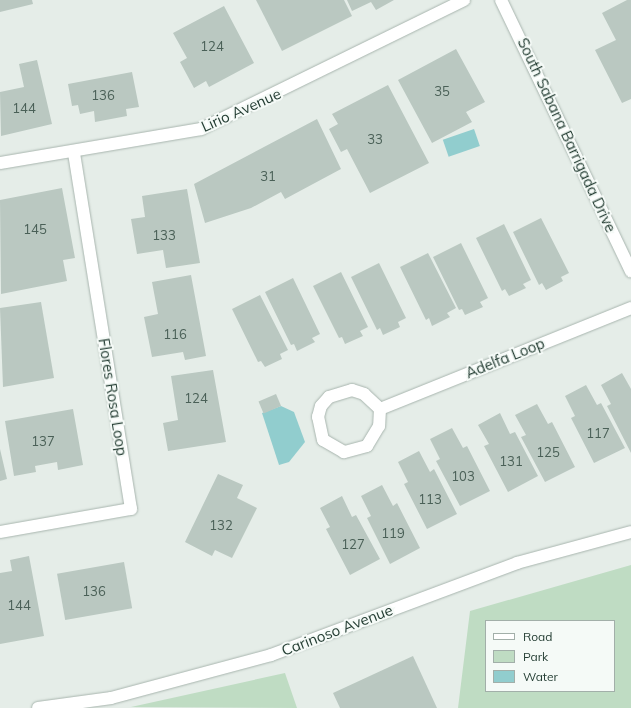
<!DOCTYPE html>
<style>
body{margin:0}
#map{position:relative;width:631px;height:708px;overflow:hidden;background:#e5ede8;font-family:Mulish,sans-serif}
div>[style]{position:absolute}
.green>*{inset:0;background:#bfdcc3}
.water>*{inset:0;background:#91cdce;transform-origin:0 0}
.building>*{inset:0;background:#bac8c1;transform-origin:0 0}
.roads{filter:drop-shadow(0 0 1px #a8b5ae) drop-shadow(0 0 1px #a8b5ae)}
.street>*{height:12px;margin:-6px;padding:0 6px;transform-origin:6px;border-radius:6px;background:#fff}
.secondary>*{height:12px;margin:-6px;padding:0 6px;transform-origin:6px;border-radius:6px;background:#fff}
span{translate:-50% -50%;white-space:nowrap;text-align:center;line-height:1.15;-webkit-text-stroke:4px #f5faf7;paint-order:stroke}
.number-label{font-size:13px;color:#4a6057}
.number-label span{-webkit-text-stroke-width:0}
.street-label{font-size:15px;color:#253e34}
.legend{position:absolute;left:485px;top:620px;width:130px;height:72px;box-sizing:border-box;background:#f5faf7;border:1px solid #a2afa9;margin:0;padding:5px 7px;list-style:none;font-size:12px;color:#253e34}
.legend li{display:flex;align-items:center;gap:8px;height:20px}
.legend b{width:20px;border:1px solid #a2afa9}
</style>
<div id="map">
<div class="green">
<div style="clip-path:polygon(evenodd,631px 565px,631px 708px,458px 708px,470px 611px,631px 565px,486px 621px,614px 621px,614px 691px,486px 691px,486px 621px)"></div>
<div style="clip-path:polygon(285px 673px,297px 708px,131px 707px)"></div>
</div>
<div class="water">
<div style="left:474px;top:129px;width:18px;height:33px;rotate:71deg"></div>
<div style="clip-path:polygon(281px 406px,294px 412px,305px 442px,289px 462px,279px 465px,262px 413px)"></div>
</div>
<div class="building">
<div style="clip-path:polygon(0 0,32px 0,33px 4px,0 12px)"></div>
<div style="clip-path:polygon(256px 0,344px 0,352px 16px,282px 51px)"></div>
<div style="clip-path:polygon(347px 0,394px 0,376px 10px,371px 2px,352px 11px)"></div>
<div style="clip-path:polygon(627px 0,631px 0,631px 99px,622px 103px,595px 50px,616px 40px,602px 13px)"></div>
<div style="clip-path:polygon(224px 6px,254px 63px,209px 87px,206px 81px,194px 88px,180px 62px,187px 58px,173px 33px)"></div>
<div style="clip-path:polygon(456px 49px,485px 102px,466px 112px,472px 122px,432px 143px,398px 80px)"></div>
<div style="clip-path:polygon(37px 60px,52px 124px,1px 136px,0 92px,24px 87px,19px 64px)"></div>
<div style="clip-path:polygon(132px 72px,139px 107px,126px 109px,127px 116px,95px 122px,94px 111px,80px 114px,78px 105px,72px 106px,68px 84px)"></div>
<div style="clip-path:polygon(388px 85px,429px 163px,370px 193px,347px 149px,341px 152px,329px 129px,338px 124px,332px 114px)"></div>
<div style="clip-path:polygon(317px 119px,341px 169px,285px 199px,281px 192px,251px 208px,205px 223px,194px 184px)"></div>
<div style="clip-path:polygon(62px 188px,75px 258px,63px 260px,67px 281px,1px 294px,0 200px)"></div>
<div style="clip-path:polygon(187px 189px,200px 263px,166px 268px,163px 250px,137px 254px,131px 219px,145px 217px,142px 196px)"></div>
<div style="clip-path:polygon(541px 218px,569px 273px,561px 277px,563px 281px,546px 290px,542px 283px,539px 285px,513px 232px)"></div>
<div style="clip-path:polygon(504px 224px,531px 280px,523px 284px,526px 288px,509px 296px,505px 289px,502px 291px,476px 238px)"></div>
<div style="clip-path:polygon(461px 243px,488px 298px,480px 302px,483px 307px,465px 315px,462px 309px,459px 310px,433px 257px)"></div>
<div style="clip-path:polygon(428px 253px,456px 308px,447px 313px,450px 317px,432px 326px,429px 318px,426px 320px,400px 267px)"></div>
<div style="clip-path:polygon(379px 263px,406px 318px,398px 322px,400px 327px,383px 335px,380px 328px,377px 330px,351px 277px)"></div>
<div style="clip-path:polygon(341px 272px,368px 327px,360px 331px,363px 336px,345px 344px,342px 337px,339px 338px,313px 286px)"></div>
<div style="clip-path:polygon(191px 275px,206px 356px,185px 360px,183px 352px,152px 357px,144px 317px,158px 314px,152px 282px)"></div>
<div style="clip-path:polygon(293px 278px,320px 334px,312px 338px,315px 342px,297px 351px,294px 344px,291px 345px,265px 292px)"></div>
<div style="clip-path:polygon(260px 295px,288px 350px,280px 354px,282px 359px,265px 367px,261px 361px,258px 362px,232px 309px)"></div>
<div style="clip-path:polygon(41px 302px,54px 378px,3px 387px,0 308px)"></div>
<div style="clip-path:polygon(213px 370px,226px 442px,168px 451px,163px 423px,178px 420px,171px 376px)"></div>
<div style="clip-path:polygon(622px 373px,631px 389px,631px 453px,607px 406px,611px 404px,601px 385px)"></div>
<div style="clip-path:polygon(586px 385px,597px 405px,601px 403px,625px 448px,594px 463px,571px 418px,575px 416px,565px 396px)"></div>
<div style="left:276px;top:394px;width:13px;height:19px;rotate:67deg"></div>
<div style="clip-path:polygon(537px 404px,548px 424px,552px 422px,575px 467px,545px 482px,521px 437px,526px 435px,515px 415px)"></div>
<div style="clip-path:polygon(73px 409px,83px 465px,58px 470px,57px 462px,35px 466px,36px 472px,14px 476px,5px 421px)"></div>
<div style="clip-path:polygon(500px 413px,510px 434px,515px 432px,538px 476px,508px 492px,484px 446px,489px 444px,478px 425px)"></div>
<div style="clip-path:polygon(452px 428px,463px 448px,467px 446px,490px 491px,460px 506px,436px 461px,440px 459px,430px 439px)"></div>
<div style="clip-path:polygon(0 449px,7px 479px,0 481px)"></div>
<div style="clip-path:polygon(419px 451px,430px 472px,434px 469px,457px 514px,427px 529px,404px 484px,408px 482px,398px 462px)"></div>
<div style="clip-path:polygon(218px 474px,243px 485px,237px 498px,257px 508px,232px 558px,215px 550px,212px 556px,185px 542px)"></div>
<div style="clip-path:polygon(382px 485px,393px 506px,397px 503px,420px 548px,390px 564px,367px 518px,371px 516px,361px 496px)"></div>
<div style="clip-path:polygon(342px 496px,352px 517px,356px 515px,380px 559px,350px 575px,326px 529px,330px 527px,320px 508px)"></div>
<div style="clip-path:polygon(29px 556px,44px 636px,0 644px,0 573px,12px 571px,10px 560px)"></div>
<div style="left:124px;top:562px;width:47px;height:68px;rotate:80deg"></div>
<div style="clip-path:polygon(413px 656px,437px 708px,340px 708px,333px 693px)"></div>
</div>
<div class="roads">
<div class="street">
<div style="left:0;top:163px;width:204px;rotate:-9.6deg"></div>
<div style="left:201px;top:129px;width:293px;rotate:-26.1deg"></div>
<div style="left:352px;top:390px;width:13px;rotate:18deg"></div>
<div style="left:364px;top:394px;width:22px;rotate:43deg"></div>
<div style="left:380px;top:409px;width:17px;rotate:93deg"></div>
<div style="left:379px;top:426px;width:23px;rotate:121deg"></div>
<div style="left:367px;top:446px;width:24px;rotate:165deg"></div>
<div style="left:344px;top:452px;width:24px;rotate:-150deg"></div>
<div style="left:323px;top:440px;width:24px;rotate:-102deg"></div>
<div style="left:318px;top:417px;width:11px;rotate:-75deg"></div>
<div style="left:321px;top:406px;width:12px;rotate:-48deg"></div>
<div style="left:329px;top:397px;width:24px;rotate:-17deg"></div>
<div style="left:380px;top:409px;width:271px;rotate:-21.9deg"></div>
<div style="left:0;top:532px;width:133px;rotate:-10deg"></div>
<div style="left:131px;top:509px;width:361px;rotate:-99.1deg"></div>
<div style="left:38px;top:708px;width:74px;rotate:-7.8deg"></div>
<div style="left:111px;top:698px;width:166px;rotate:-15deg"></div>
<div style="left:271px;top:655px;width:263px;rotate:-20.5deg"></div>
<div style="left:517px;top:563px;width:118px;rotate:-15.2deg"></div>
</div>
<div class="secondary">
<div style="left:501px;top:0;width:301px;rotate:64.4deg"></div>
</div>
</div>
<div class="number-label">
<span style="left:212px;top:46px">124</span>
<span style="left:442px;top:91px">35</span>
<span style="left:103px;top:95px">136</span>
<span style="left:24px;top:108px">144</span>
<span style="left:375px;top:139px">33</span>
<span style="left:268px;top:176px">31</span>
<span style="left:35px;top:229px">145</span>
<span style="left:164px;top:235px">133</span>
<span style="left:175px;top:334px">116</span>
<span style="left:196px;top:398px">124</span>
<span style="left:598px;top:433px">117</span>
<span style="left:43px;top:441px">137</span>
<span style="left:548px;top:452px">125</span>
<span style="left:511px;top:461px">131</span>
<span style="left:463px;top:476px">103</span>
<span style="left:430px;top:499px">113</span>
<span style="left:221px;top:525px">132</span>
<span style="left:393px;top:533px">119</span>
<span style="left:353px;top:544px">127</span>
<span style="left:94px;top:591px">136</span>
<span style="left:19px;top:605px">144</span>
</div>
<div class="street-label">
<span style="left:241px;top:110px;rotate:-24deg">Lirio Avenue</span>
<span style="left:567px;top:135px;rotate:65deg">South Sabana Barrigada Drive</span>
<span style="left:505px;top:358px;rotate:-22deg">Adelfa Loop</span>
<span style="left:113px;top:397px;rotate:81deg">Flores Rosa Loop</span>
<span style="left:337px;top:630px;rotate:-21deg">Carinoso Avenue</span>
</div>
<ul class="legend">
<li><b style="height:5px;background:#fff"></b>Road</li>
<li><b style="height:11px;background:#bfdcc3"></b>Park</li>
<li><b style="height:11px;background:#91cdce"></b>Water</li>
</ul>
</div>
